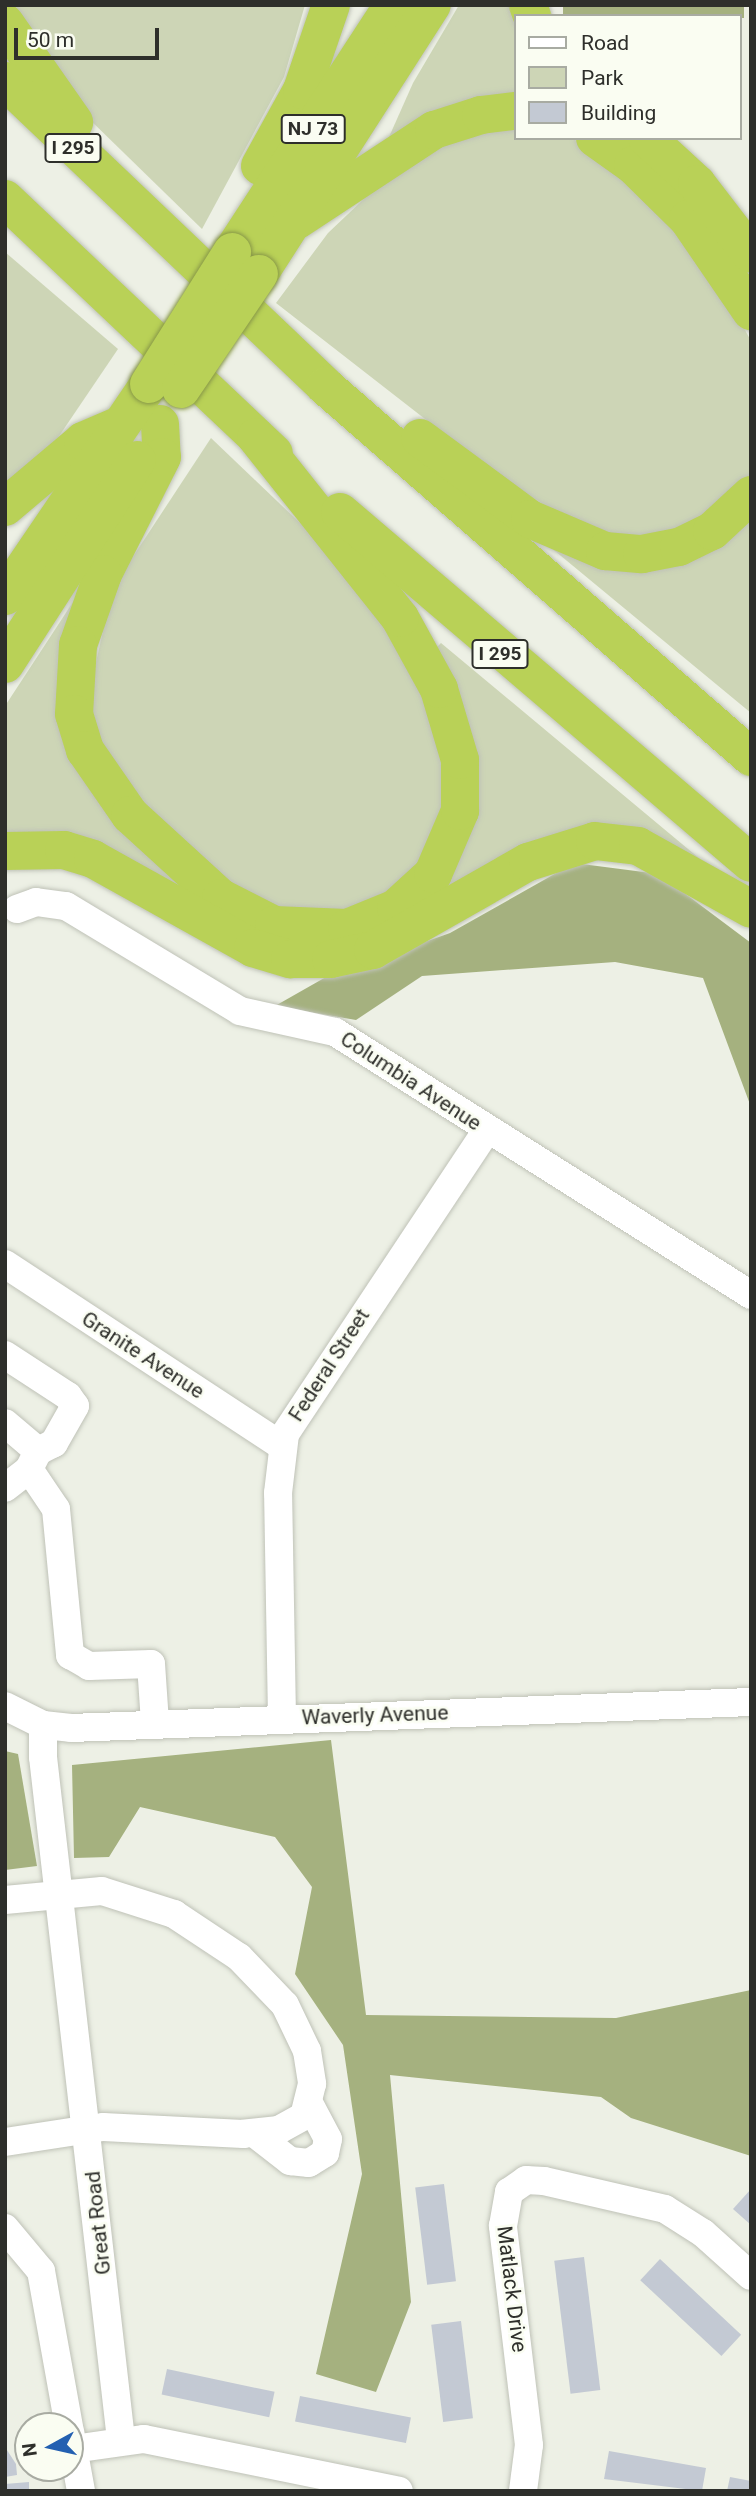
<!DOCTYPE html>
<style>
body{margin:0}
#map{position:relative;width:756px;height:2496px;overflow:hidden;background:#edf0e5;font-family:Roboto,sans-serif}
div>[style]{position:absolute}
.green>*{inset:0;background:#cdd5b6}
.forest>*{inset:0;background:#a5b17f;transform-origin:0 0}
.building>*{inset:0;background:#c3c9d3;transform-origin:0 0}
.roads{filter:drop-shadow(0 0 2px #bfc2b7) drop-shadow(0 0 2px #bfc2b7)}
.minor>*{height:28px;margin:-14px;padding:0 14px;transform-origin:14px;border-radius:14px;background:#fff}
.highway>*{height:38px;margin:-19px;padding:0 19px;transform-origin:19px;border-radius:19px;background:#b9d157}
.bridges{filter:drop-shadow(0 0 2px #889848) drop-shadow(0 0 2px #889848)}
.highway-bridge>*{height:38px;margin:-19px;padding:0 19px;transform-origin:19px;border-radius:19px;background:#b9d157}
span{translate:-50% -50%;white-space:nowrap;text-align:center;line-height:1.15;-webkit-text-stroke:5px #fafdf2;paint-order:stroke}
.shield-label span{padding:2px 5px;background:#fafdf2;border:2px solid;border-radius:5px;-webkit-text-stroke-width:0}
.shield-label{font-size:19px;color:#2e2f2b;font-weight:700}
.street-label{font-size:21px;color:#2e2f2b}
.frame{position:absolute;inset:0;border:7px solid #2e2f2b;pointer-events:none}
.legend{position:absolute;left:514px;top:14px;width:228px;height:126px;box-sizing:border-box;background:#fafdf2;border:2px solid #a8aba2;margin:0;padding:9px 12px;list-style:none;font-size:21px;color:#2e2f2b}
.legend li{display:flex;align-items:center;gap:14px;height:35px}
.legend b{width:35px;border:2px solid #a8aba2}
.north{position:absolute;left:14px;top:2412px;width:70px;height:70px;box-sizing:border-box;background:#fafdf2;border:2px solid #a8aba2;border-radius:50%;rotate:262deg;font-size:19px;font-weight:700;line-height:28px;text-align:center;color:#2e2f2b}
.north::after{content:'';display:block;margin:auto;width:24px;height:32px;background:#2360b1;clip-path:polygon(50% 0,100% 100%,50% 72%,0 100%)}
.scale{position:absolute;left:14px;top:28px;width:145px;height:32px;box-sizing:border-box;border:4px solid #2e2f2b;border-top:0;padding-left:9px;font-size:21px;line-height:24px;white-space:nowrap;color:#2e2f2b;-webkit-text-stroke:5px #fafdf2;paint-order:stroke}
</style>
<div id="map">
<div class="green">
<div style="clip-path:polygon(8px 5px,305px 5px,284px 77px,202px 229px,85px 115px)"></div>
<div style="clip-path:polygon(459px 5px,516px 5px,516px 102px,389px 137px,413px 83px)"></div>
<div style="clip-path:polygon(516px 124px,516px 138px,572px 138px,620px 170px,714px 273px,751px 341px,751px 474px,738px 492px,669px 537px,622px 539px,576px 525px,497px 475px,276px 303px,328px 233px,405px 160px,472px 129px)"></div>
<div style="clip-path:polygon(5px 252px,118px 349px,51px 448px,5px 487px)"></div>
<div style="clip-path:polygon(211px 438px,322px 544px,376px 604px,441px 723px,447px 804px,412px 877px,348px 915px,257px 904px,172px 841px,101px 748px,89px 693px,113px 587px)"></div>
<div style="clip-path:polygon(751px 514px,751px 713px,532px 532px,571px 549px)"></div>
<div style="clip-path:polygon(90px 576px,63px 664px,60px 697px,71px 748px,83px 773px,111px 812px,168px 871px,256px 929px,298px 941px,349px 939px,397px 919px,442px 880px,466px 832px,473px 800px,469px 747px,436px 648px,441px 643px,712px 869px,625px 831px,555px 836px,378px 937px,309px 949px,264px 941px,240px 930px,83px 842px,5px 838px,5px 706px)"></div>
</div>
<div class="forest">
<div style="left:563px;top:5px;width:181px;height:13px"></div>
<div style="clip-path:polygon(574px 863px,659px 874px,751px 943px,751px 1107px,703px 978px,615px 962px,422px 976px,356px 1020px,275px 1006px,326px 977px,450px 933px)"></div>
<div style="clip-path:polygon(331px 1740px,366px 2015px,616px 2018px,751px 1990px,751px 2156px,631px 2118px,601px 2097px,390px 2075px,411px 2302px,376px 2392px,316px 2374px,362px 2174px,343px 2045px,295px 1974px,312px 1887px,275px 1837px,140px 1807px,109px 1857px,74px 1858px,72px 1765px)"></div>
<div style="clip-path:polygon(5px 1751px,18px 1754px,37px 1866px,5px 1870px)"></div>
</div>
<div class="building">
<div style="left:444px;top:2184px;width:98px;height:29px;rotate:83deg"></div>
<div style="clip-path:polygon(751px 2189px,751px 2225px,733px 2209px)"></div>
<div style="left:584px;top:2257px;width:134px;height:30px;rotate:83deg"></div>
<div style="left:660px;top:2259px;width:111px;height:29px;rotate:43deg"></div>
<div style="left:461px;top:2321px;width:98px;height:30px;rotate:83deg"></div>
<div style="left:167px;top:2369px;width:110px;height:26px;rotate:12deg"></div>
<div style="left:300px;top:2396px;width:113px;height:26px;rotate:11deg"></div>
<div style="clip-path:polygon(5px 2447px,16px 2464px,17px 2475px,5px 2477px)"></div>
<div style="clip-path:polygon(609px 2451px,706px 2468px,702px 2491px,604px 2479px)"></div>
<div style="clip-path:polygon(730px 2477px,751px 2481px,751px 2491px,727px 2491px)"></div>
<div style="clip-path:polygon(29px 2482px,29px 2491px,5px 2491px,5px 2484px)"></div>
</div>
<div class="roads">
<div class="minor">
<div style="left:17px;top:909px;width:20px;rotate:-20deg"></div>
<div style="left:36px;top:902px;width:30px;rotate:8deg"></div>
<div style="left:66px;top:906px;width:203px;rotate:31.1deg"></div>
<div style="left:240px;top:1011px;width:97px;rotate:12.5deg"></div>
<div style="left:335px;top:1032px;width:492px;rotate:32.3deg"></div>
<div style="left:5px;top:1264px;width:331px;rotate:33.3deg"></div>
<div style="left:5px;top:1355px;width:75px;rotate:33.1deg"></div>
<div style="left:68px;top:1396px;width:12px;rotate:55deg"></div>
<div style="left:75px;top:1406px;width:43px;rotate:119.6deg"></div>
<div style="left:54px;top:1443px;width:18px;rotate:153deg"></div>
<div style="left:38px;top:1451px;width:43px;rotate:-139.7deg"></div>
<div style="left:29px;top:1469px;width:48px;rotate:56deg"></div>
<div style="left:56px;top:1509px;width:147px;rotate:84.5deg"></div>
<div style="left:70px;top:1655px;width:22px;rotate:30deg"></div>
<div style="left:89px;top:1666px;width:62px;rotate:-1.8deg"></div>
<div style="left:151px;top:1664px;width:59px;rotate:86.1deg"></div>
<div style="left:5px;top:1488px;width:31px;rotate:-38deg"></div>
<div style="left:29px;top:1469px;width:18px;rotate:-63deg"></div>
<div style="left:5px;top:1706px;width:42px;rotate:26.6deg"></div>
<div style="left:43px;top:1725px;width:28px;rotate:6deg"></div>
<div style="left:71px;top:1728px;width:680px;rotate:-2.19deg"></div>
<div style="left:282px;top:1718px;width:225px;rotate:-91deg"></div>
<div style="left:278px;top:1493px;width:59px;rotate:-83.2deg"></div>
<div style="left:285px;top:1434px;width:365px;rotate:-56.4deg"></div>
<div style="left:43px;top:1725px;width:32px;rotate:90deg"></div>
<div style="left:43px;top:1757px;width:686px;rotate:83.48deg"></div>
<div style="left:5px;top:1900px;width:97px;rotate:-5.3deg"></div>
<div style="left:102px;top:1891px;width:76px;rotate:17.7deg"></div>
<div style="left:174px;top:1914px;width:78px;rotate:33.5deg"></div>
<div style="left:239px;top:1957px;width:66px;rotate:46.2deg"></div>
<div style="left:285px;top:2005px;width:51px;rotate:64.4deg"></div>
<div style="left:307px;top:2051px;width:33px;rotate:81deg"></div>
<div style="left:312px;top:2084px;width:33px;rotate:104deg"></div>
<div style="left:304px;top:2116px;width:29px;rotate:151deg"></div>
<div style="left:279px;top:2130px;width:36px;rotate:174deg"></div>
<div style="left:243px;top:2134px;width:140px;rotate:-177.1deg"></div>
<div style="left:103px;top:2127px;width:99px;rotate:171.3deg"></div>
<div style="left:254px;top:2133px;width:46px;rotate:37.9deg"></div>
<div style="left:290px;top:2161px;width:19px;rotate:6deg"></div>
<div style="left:309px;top:2163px;width:19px;rotate:-32deg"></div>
<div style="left:325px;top:2153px;width:14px;rotate:-78deg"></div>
<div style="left:328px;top:2139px;width:40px;rotate:-118deg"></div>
<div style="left:5px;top:2228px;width:56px;rotate:50.1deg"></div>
<div style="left:41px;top:2271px;width:158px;rotate:79.8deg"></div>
<div style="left:70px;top:2431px;width:61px;rotate:79.6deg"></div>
<div style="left:73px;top:2449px;width:72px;rotate:-8deg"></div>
<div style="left:144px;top:2439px;width:260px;rotate:11.5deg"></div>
<div style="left:523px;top:2491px;width:46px;rotate:-82.6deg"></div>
<div style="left:529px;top:2445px;width:221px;rotate:-96.8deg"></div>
<div style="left:503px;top:2226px;width:35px;rotate:-80deg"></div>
<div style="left:509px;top:2192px;width:21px;rotate:-35deg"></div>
<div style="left:526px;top:2180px;width:18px;rotate:3deg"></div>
<div style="left:544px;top:2181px;width:124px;rotate:13deg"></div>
<div style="left:665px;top:2209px;width:45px;rotate:32.3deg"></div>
<div style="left:703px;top:2233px;width:64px;rotate:41.9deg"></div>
</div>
<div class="highway">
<div style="left:528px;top:5px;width:12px;rotate:70deg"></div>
<div style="left:5px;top:23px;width:121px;rotate:55.1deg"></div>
<div style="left:5px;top:81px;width:442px;rotate:43.6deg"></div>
<div style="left:325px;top:386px;width:565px;rotate:41.05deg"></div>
<div style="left:595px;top:138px;width:47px;rotate:35.4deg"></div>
<div style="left:633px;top:165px;width:77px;rotate:44.5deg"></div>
<div style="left:688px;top:219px;width:112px;rotate:55.6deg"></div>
<div style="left:647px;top:138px;width:68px;rotate:42.6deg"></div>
<div style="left:697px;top:184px;width:88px;rotate:52.4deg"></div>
<div style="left:260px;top:166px;width:87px;rotate:-61.1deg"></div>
<div style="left:302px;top:90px;width:90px;rotate:-71.2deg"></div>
<div style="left:5px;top:199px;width:370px;rotate:43.4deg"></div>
<div style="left:297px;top:220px;width:164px;rotate:-33.3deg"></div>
<div style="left:434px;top:130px;width:49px;rotate:-17.7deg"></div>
<div style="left:481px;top:115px;width:35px;rotate:-7deg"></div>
<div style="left:232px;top:252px;width:295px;rotate:-56.9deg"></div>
<div style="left:259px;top:274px;width:320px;rotate:-57.3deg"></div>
<div style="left:160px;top:424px;width:33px;rotate:87deg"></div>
<div style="left:162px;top:457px;width:131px;rotate:116.8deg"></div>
<div style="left:103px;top:574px;width:75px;rotate:109.4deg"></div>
<div style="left:78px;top:645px;width:69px;rotate:93.3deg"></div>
<div style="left:74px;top:714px;width:38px;rotate:73deg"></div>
<div style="left:85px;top:750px;width:79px;rotate:55.3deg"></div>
<div style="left:130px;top:815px;width:123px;rotate:42.4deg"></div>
<div style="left:221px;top:898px;width:59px;rotate:27deg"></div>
<div style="left:274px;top:925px;width:73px;rotate:2.4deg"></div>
<div style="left:347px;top:928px;width:53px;rotate:-22.2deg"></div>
<div style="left:396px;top:908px;width:50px;rotate:-42.6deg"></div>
<div style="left:433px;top:874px;width:69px;rotate:-66.8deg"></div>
<div style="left:460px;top:811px;width:51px;rotate:-90deg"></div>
<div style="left:460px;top:760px;width:74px;rotate:-106.5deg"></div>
<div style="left:439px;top:689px;width:81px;rotate:-118.8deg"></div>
<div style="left:400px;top:618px;width:231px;rotate:-128.5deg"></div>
<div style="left:420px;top:438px;width:137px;rotate:36.4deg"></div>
<div style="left:530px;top:519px;width:82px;rotate:23.1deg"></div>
<div style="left:605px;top:551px;width:37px;rotate:5deg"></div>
<div style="left:642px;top:554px;width:38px;rotate:-11deg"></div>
<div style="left:679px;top:547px;width:37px;rotate:-26deg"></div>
<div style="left:712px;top:531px;width:53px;rotate:-42.7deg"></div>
<div style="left:5px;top:507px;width:102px;rotate:-40.2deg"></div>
<div style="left:83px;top:441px;width:40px;rotate:-23.4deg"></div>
<div style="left:340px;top:512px;width:540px;rotate:40.5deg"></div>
<div style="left:5px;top:596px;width:256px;rotate:-55.8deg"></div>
<div style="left:5px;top:664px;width:243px;rotate:-57.1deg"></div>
<div style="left:5px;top:851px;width:59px;rotate:-1deg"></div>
<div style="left:64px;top:850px;width:30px;rotate:17deg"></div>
<div style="left:93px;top:859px;width:183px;rotate:29.1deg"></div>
<div style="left:253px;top:948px;width:39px;rotate:17deg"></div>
<div style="left:290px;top:959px;width:41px"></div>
<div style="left:331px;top:959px;width:43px;rotate:-12.1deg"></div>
<div style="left:373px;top:950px;width:178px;rotate:-29.6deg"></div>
<div style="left:528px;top:862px;width:70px;rotate:-17.4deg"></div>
<div style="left:595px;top:841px;width:43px;rotate:6.6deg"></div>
<div style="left:638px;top:846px;width:129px;rotate:29.1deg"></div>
</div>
</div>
<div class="bridges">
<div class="highway-bridge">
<div style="left:149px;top:384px;width:156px;rotate:-57.8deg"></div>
<div style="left:181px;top:389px;width:139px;rotate:-55.9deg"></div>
</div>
</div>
<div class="shield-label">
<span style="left:313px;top:129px">NJ 73</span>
<span style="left:73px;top:148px">I 295</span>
<span style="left:500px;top:654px">I 295</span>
</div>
<div class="street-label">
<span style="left:411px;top:1081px;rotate:33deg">Columbia Avenue</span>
<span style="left:143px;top:1355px;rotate:33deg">Granite Avenue</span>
<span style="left:329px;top:1365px;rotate:-57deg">Federal Street</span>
<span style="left:375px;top:1715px;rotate:-2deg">Waverly Avenue</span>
<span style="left:98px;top:2223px;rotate:-96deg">Great Road</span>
<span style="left:512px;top:2289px;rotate:83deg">Matlack Drive</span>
</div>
<div class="frame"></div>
<ul class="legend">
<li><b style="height:9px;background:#fff"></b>Road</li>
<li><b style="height:19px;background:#cdd5b6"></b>Park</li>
<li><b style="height:19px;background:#c3c9d3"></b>Building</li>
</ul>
<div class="north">N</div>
<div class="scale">50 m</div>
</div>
